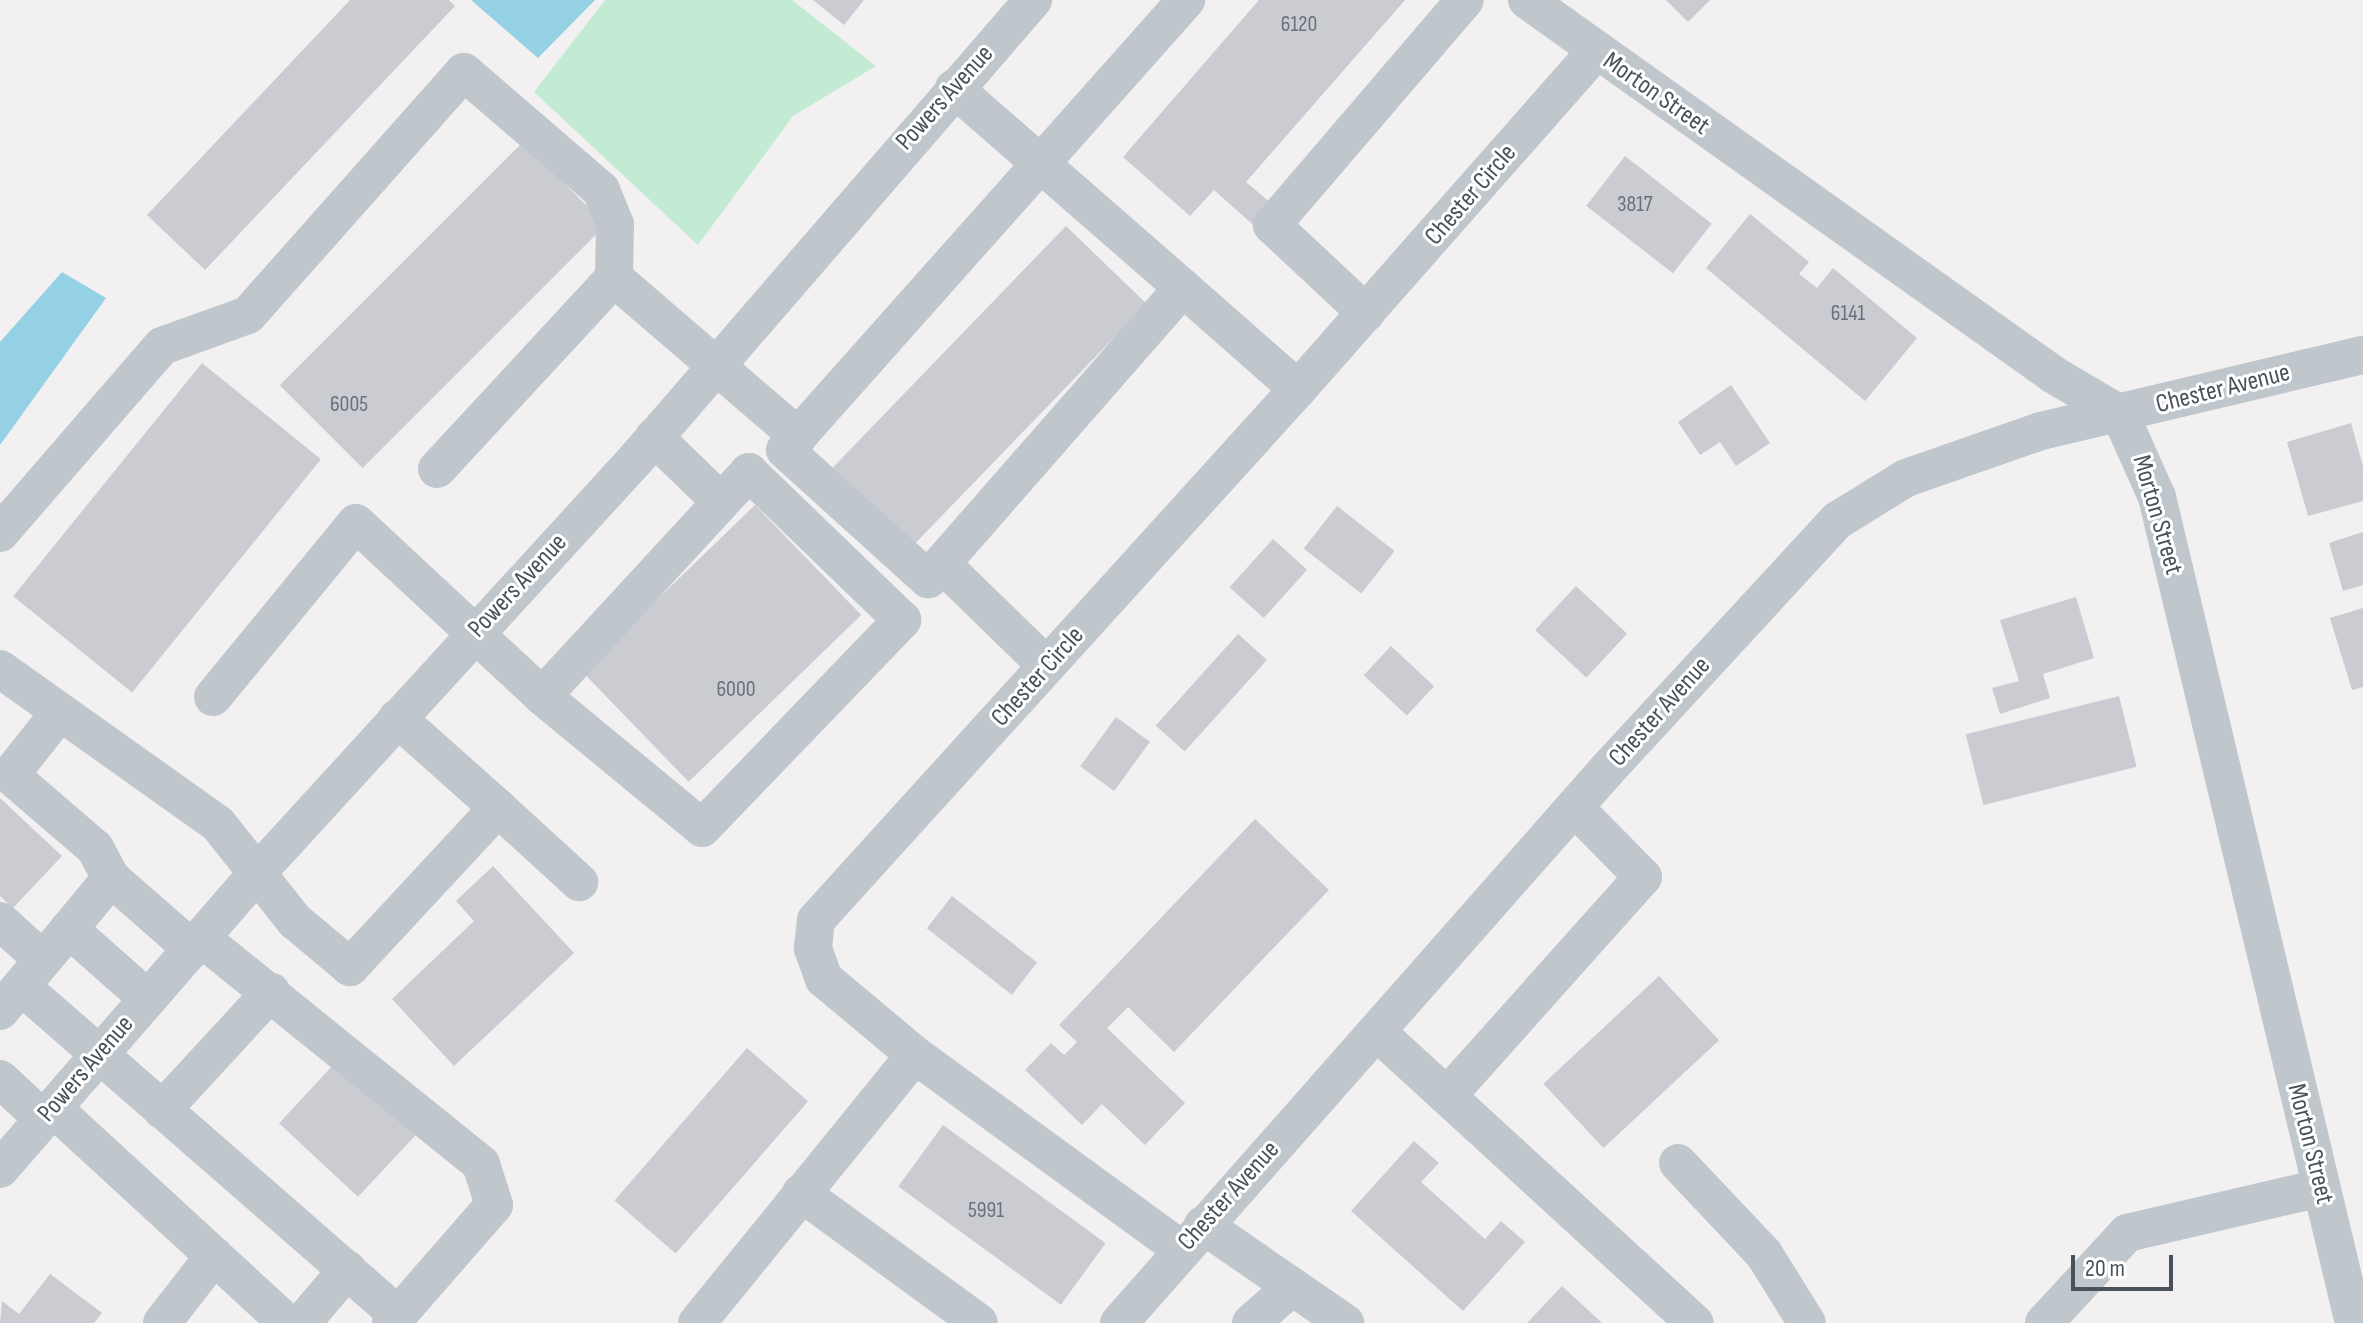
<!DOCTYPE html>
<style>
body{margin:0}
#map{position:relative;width:2363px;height:1323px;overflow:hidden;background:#f2f0f0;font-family:"Sofia Sans Condensed",sans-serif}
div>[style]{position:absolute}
.green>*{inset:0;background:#c3ebd3}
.water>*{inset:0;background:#94d1e4}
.building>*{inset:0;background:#caccd2;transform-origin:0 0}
.minor>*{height:38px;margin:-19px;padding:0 19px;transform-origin:19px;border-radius:19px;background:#bfc7cd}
span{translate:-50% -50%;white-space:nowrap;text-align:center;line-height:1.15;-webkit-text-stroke:6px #fff;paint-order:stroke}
.number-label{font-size:22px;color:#697079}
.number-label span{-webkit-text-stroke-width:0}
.street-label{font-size:26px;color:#49525b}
.scale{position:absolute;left:2071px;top:1255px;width:102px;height:36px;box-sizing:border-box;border:4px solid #49525b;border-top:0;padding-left:10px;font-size:24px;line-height:28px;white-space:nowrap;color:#49525b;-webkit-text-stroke:6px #fff;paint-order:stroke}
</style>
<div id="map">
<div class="green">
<div style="clip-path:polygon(605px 0,792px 0,876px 66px,793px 116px,698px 245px,534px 92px)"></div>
</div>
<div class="water">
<div style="clip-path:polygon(471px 0,595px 0,538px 58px)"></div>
<div style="clip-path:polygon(62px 272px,106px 298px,0 445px,0 342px)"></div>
</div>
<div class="building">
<div style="clip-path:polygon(350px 0,449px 0,455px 6px,205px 270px,147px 215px)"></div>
<div style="clip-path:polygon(813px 0,864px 0,844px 25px)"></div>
<div style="clip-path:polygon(1259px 0,1405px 0,1246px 182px,1278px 209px,1259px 230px,1214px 190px,1190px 216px,1123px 157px)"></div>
<div style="clip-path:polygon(1666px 0,1710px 0,1688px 22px)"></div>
<div style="left:523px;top:142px;width:117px;height:344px;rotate:45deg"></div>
<div style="left:1625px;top:156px;width:110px;height:63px;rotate:38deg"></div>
<div style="clip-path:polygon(1750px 214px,1809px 262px,1799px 274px,1817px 288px,1833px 268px,1917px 338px,1865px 401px,1706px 268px)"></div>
<div style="left:1066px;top:226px;width:112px;height:344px;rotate:44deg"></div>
<div style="left:202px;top:363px;width:153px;height:300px;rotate:39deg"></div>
<div style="clip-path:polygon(1731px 385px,1770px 443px,1736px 466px,1720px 442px,1700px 455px,1678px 422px)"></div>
<div style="clip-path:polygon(2351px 423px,2363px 466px,2363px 501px,2308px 516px,2287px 442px)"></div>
<div style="left:755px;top:505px;width:153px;height:240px;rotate:46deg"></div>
<div style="left:1337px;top:506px;width:73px;height:54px;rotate:38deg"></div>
<div style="clip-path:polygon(2363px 532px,2363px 585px,2343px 591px,2329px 543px)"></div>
<div style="left:1273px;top:539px;width:46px;height:65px;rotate:42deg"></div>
<div style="left:1576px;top:586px;width:70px;height:60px;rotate:43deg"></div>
<div style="clip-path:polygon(2076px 597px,2094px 658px,2043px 674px,2050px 698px,2000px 714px,1992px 688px,2019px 681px,2000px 620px)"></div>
<div style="clip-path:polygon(2363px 608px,2363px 687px,2352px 690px,2330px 618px)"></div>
<div style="left:1238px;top:634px;width:39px;height:123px;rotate:42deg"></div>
<div style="left:1391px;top:646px;width:59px;height:40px;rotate:43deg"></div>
<div style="left:2119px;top:696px;width:73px;height:158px;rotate:76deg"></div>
<div style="left:1116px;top:717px;width:42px;height:61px;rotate:36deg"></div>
<div style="clip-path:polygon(0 798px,62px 856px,13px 908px,0 896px)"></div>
<div style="clip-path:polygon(1255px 819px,1329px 890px,1174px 1052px,1128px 1007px,1107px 1028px,1185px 1103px,1145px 1145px,1102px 1104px,1082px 1125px,1025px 1070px,1051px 1043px,1064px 1055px,1077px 1042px,1059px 1025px)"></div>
<div style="clip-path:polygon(493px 866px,574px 953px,454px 1066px,392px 999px,474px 921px,456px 901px)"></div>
<div style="left:952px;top:896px;width:108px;height:41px;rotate:38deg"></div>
<div style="left:1659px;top:976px;width:88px;height:158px;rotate:47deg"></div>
<div style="left:747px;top:1048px;width:81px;height:202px;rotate:41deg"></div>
<div style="left:337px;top:1061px;width:108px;height:85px;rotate:43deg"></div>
<div style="left:943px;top:1125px;width:201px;height:76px;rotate:36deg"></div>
<div style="clip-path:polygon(1414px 1141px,1439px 1163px,1421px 1182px,1485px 1239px,1501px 1221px,1525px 1242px,1463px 1311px,1351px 1211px)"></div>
<div style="clip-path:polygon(50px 1274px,102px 1313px,94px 1323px,0 1323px,2px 1301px,19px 1314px)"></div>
<div style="clip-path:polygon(1562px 1286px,1602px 1323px,1527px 1323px)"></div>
</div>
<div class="minor">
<div style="left:1527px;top:0;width:647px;rotate:35.43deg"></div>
<div style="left:2054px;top:375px;width:77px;rotate:30.6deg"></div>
<div style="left:2120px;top:414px;width:91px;rotate:66deg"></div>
<div style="left:2157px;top:497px;width:849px;rotate:76.59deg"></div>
<div style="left:1183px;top:288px;width:153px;rotate:41.3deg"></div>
<div style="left:1366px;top:313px;width:129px;rotate:-136.9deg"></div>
<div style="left:1272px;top:225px;width:296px;rotate:-49.4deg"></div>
<div style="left:798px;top:436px;width:19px;rotate:133deg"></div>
<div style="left:785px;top:450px;width:193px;rotate:42.1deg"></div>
<div style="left:928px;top:579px;width:387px;rotate:-48.8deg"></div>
<div style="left:1183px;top:288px;width:304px;rotate:-138.9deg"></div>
<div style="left:654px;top:437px;width:93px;rotate:44.1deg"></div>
<div style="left:437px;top:469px;width:260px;rotate:-47.2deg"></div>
<div style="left:0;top:533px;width:247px;rotate:-49.1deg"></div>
<div style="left:162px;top:346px;width:91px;rotate:-19.8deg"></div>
<div style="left:248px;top:315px;width:325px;rotate:-48.4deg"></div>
<div style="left:464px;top:72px;width:181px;rotate:40.7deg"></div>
<div style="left:601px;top:190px;width:38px;rotate:68deg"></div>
<div style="left:615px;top:225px;width:53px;rotate:91.1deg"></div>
<div style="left:614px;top:278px;width:243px;rotate:40.7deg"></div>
<div style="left:798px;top:436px;width:584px;rotate:-48.33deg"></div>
<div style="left:942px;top:564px;width:146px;rotate:44.2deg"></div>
<div style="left:0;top:669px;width:267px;rotate:35.4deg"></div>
<div style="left:218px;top:824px;width:124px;rotate:51.6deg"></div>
<div style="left:295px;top:921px;width:72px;rotate:39.9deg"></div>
<div style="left:350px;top:967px;width:217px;rotate:-47.1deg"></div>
<div style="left:498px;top:808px;width:135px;rotate:-138.3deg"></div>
<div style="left:213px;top:697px;width:225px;rotate:-50.6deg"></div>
<div style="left:356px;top:523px;width:254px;rotate:42.9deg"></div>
<div style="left:542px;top:696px;width:207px;rotate:39.5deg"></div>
<div style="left:702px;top:828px;width:289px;rotate:-46.1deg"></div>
<div style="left:902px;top:620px;width:213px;rotate:-136deg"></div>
<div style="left:749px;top:472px;width:305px;rotate:132.7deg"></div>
<div style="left:60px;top:712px;width:80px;rotate:128.4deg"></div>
<div style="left:10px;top:775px;width:112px;rotate:40.7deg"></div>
<div style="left:95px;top:848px;width:34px;rotate:62deg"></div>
<div style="left:498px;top:808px;width:110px;rotate:42.4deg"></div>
<div style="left:0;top:921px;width:58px;rotate:42.2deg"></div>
<div style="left:201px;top:938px;width:360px;rotate:38.9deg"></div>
<div style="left:481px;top:1164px;width:43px;rotate:72.4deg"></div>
<div style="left:494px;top:1205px;width:146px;rotate:131.1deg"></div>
<div style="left:21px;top:986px;width:500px;rotate:41.11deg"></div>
<div style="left:398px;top:1315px;width:11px;rotate:131deg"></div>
<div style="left:148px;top:999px;width:106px;rotate:-138.5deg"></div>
<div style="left:69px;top:929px;width:66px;rotate:-50.5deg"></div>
<div style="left:111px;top:878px;width:108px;rotate:41.2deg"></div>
<div style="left:0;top:1011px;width:107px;rotate:-49.9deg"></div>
<div style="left:1377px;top:1032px;width:431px;rotate:42.5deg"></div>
<div style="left:0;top:1079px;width:59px;rotate:42.9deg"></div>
<div style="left:1447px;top:1096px;width:294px;rotate:-48.2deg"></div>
<div style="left:1643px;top:877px;width:98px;rotate:-134.6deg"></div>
<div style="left:53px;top:1108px;width:318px;rotate:42.6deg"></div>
<div style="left:162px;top:1110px;width:161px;rotate:-47.3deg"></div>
<div style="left:1678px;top:1163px;width:125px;rotate:46.6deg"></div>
<div style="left:1764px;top:1254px;width:81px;rotate:58.1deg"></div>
<div style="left:0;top:1169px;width:393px;rotate:-49deg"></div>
<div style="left:258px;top:872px;width:560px;rotate:-47.53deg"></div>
<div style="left:636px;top:459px;width:607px;rotate:-49.14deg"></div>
<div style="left:801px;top:1193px;width:220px;rotate:36.1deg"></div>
<div style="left:1203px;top:1225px;width:173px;rotate:34.6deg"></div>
<div style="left:1181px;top:1249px;width:329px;rotate:-143.9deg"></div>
<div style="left:915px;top:1055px;width:119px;rotate:-140.1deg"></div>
<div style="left:824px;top:979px;width:33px;rotate:-110deg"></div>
<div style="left:813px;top:948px;width:28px;rotate:-84deg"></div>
<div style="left:816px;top:920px;width:717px;rotate:-47.77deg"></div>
<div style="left:1298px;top:389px;width:451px;rotate:-48.6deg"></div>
<div style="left:162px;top:1323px;width:85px;rotate:-52.2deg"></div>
<div style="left:302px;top:1323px;width:70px;rotate:-49.7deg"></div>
<div style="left:697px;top:1323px;width:345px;rotate:-50.9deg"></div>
<div style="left:1119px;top:1323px;width:736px;rotate:-48.58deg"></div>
<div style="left:1606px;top:771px;width:342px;rotate:-47.3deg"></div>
<div style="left:1838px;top:520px;width:80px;rotate:-31.7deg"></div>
<div style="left:1906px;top:478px;width:143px;rotate:-19.2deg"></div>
<div style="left:2041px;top:431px;width:331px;rotate:-13.3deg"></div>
<div style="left:1251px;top:1323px;width:55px;rotate:-41.3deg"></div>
<div style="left:2044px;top:1323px;width:122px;rotate:-47.3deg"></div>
<div style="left:2127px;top:1233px;width:198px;rotate:-13.1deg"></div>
</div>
<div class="number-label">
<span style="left:1299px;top:25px">6120</span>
<span style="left:1635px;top:205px">3817</span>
<span style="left:1848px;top:314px">6141</span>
<span style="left:349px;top:405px">6005</span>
<span style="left:736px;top:690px">6000</span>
<span style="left:986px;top:1211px">5991</span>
</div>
<div class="street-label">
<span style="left:1656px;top:94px;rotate:35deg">Morton Street</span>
<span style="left:945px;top:98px;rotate:-48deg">Powers Avenue</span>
<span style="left:1471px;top:195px;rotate:-49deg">Chester Circle</span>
<span style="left:2223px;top:389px;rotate:-14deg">Chester Avenue</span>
<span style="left:2157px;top:515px;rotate:74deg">Morton Street</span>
<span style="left:518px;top:586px;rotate:-47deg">Powers Avenue</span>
<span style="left:1038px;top:677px;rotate:-48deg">Chester Circle</span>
<span style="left:1660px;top:712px;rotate:-48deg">Chester Avenue</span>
<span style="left:86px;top:1069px;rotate:-49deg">Powers Avenue</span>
<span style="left:2310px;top:1144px;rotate:76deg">Morton Street</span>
<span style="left:1229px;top:1196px;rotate:-48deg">Chester Avenue</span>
</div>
<div class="scale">20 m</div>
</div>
